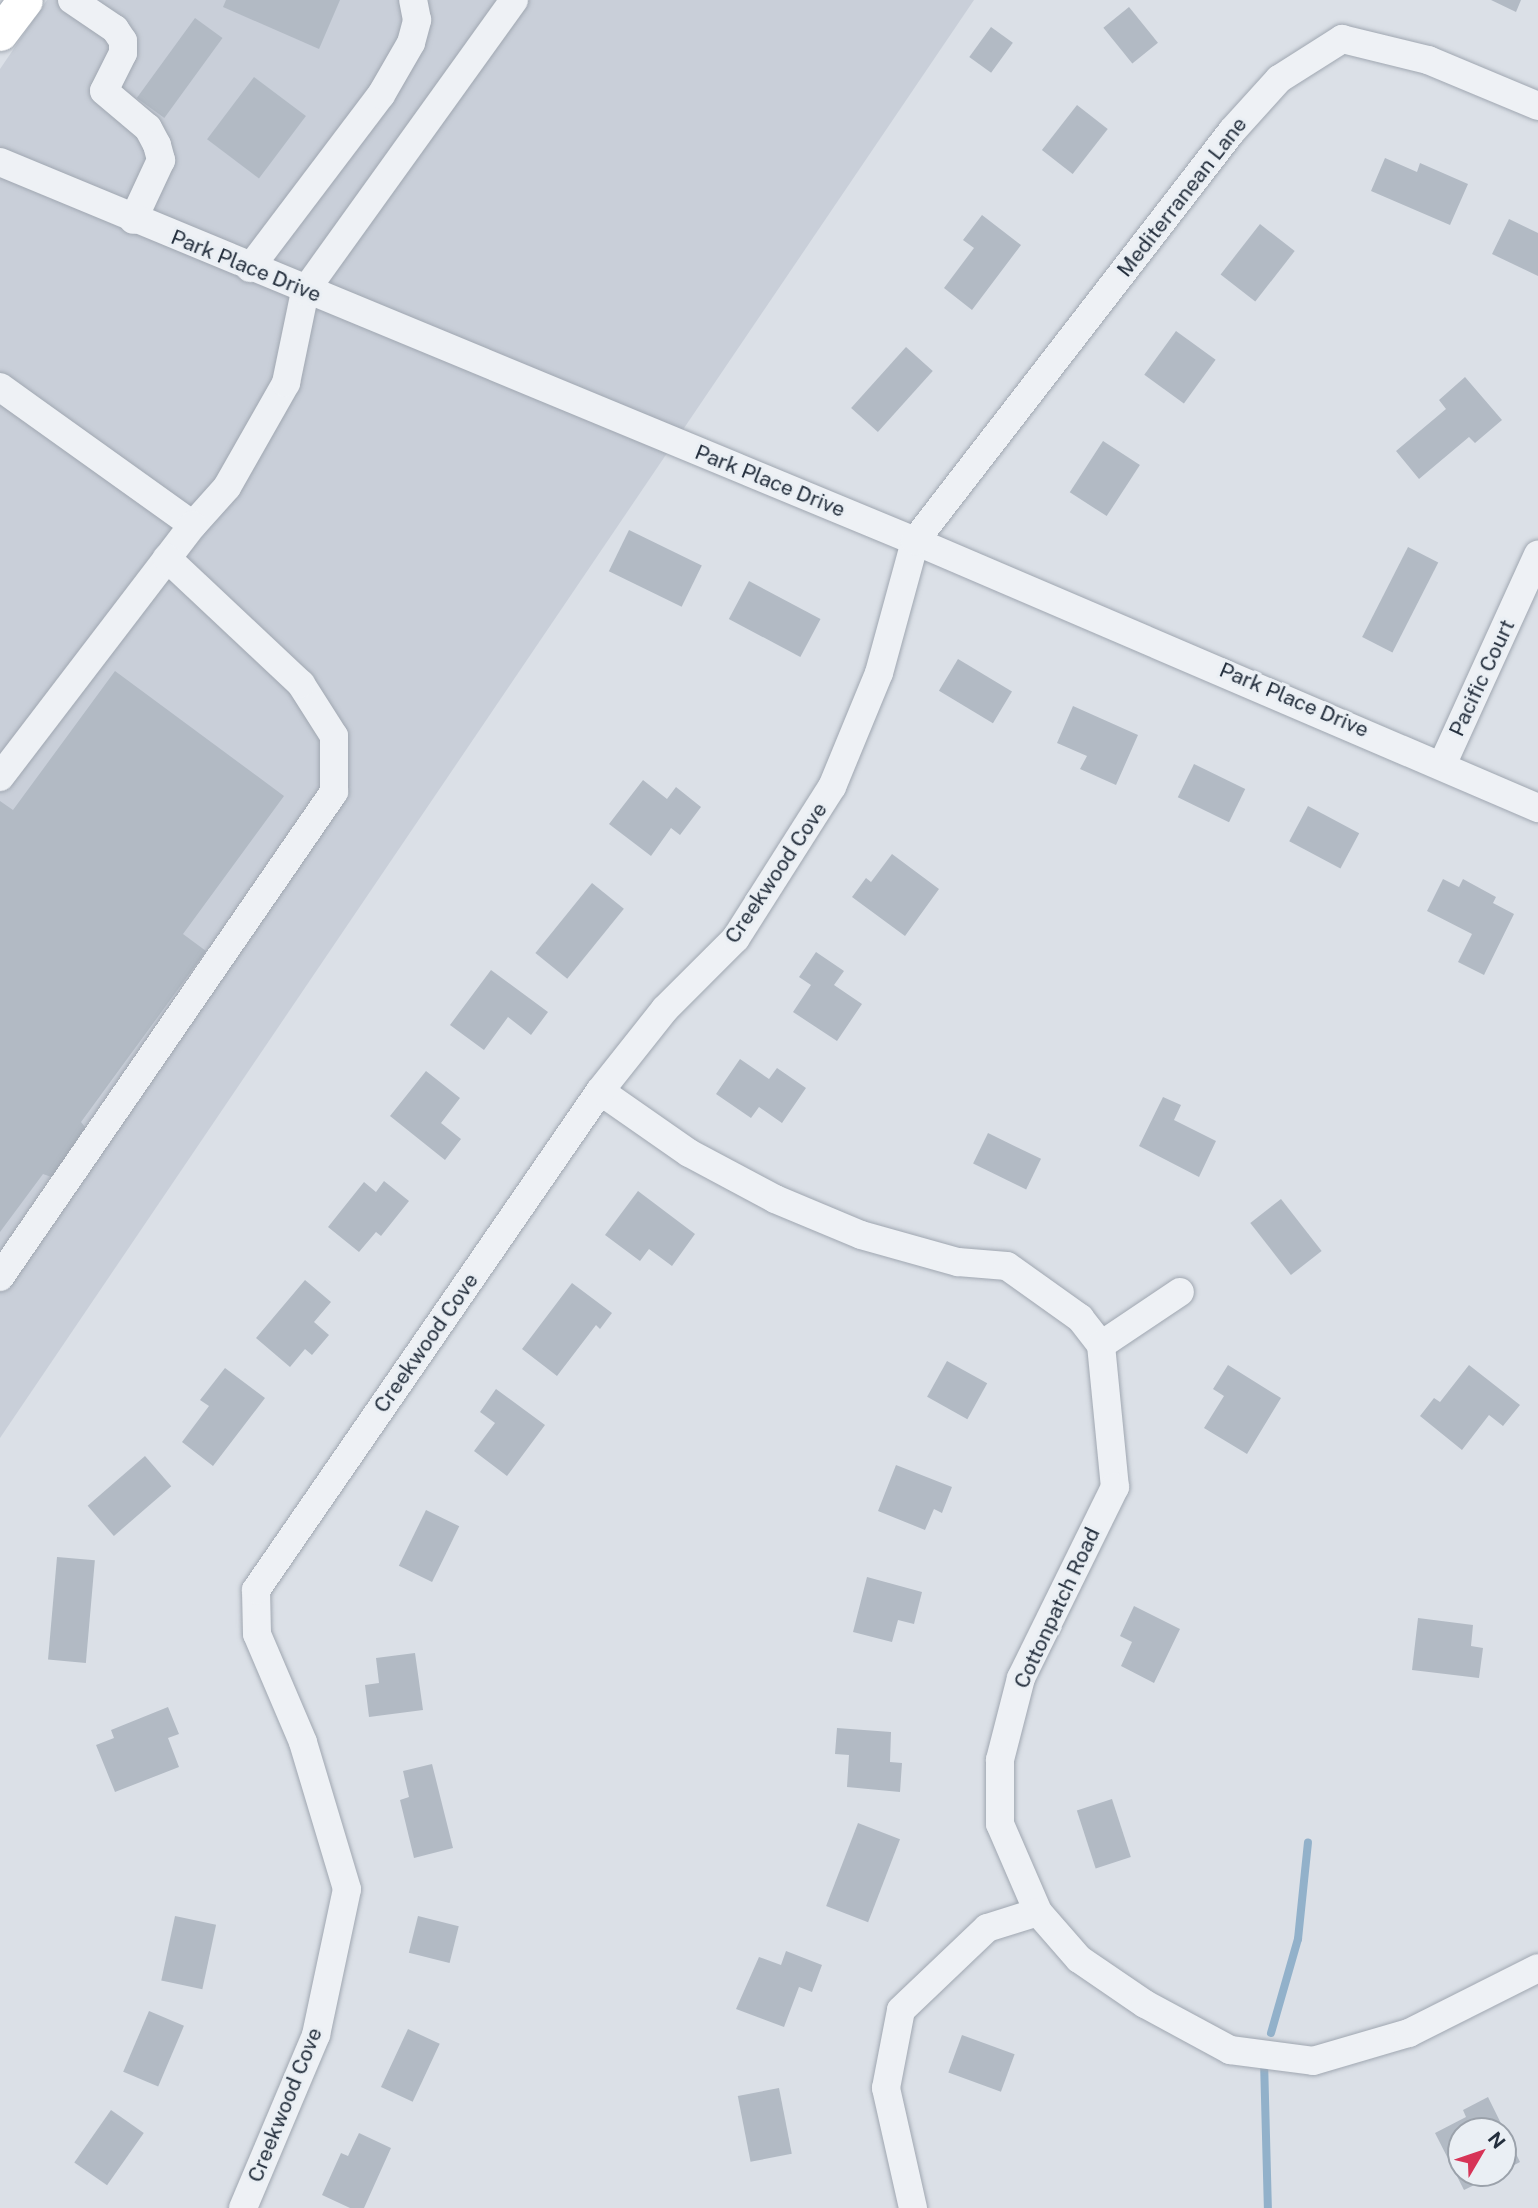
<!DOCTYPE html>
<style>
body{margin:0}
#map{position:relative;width:1538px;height:2208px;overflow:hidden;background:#dbe0e7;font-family:"Public Sans",sans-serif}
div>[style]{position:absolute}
.built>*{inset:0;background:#c9cfd9}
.stream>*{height:8px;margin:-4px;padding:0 4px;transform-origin:4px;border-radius:4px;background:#92b1ca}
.building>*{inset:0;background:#b2bac4;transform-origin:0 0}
.roads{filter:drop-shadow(0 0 2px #a0a7b1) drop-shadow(0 0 2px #a0a7b1)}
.minor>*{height:28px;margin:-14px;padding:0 14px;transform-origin:14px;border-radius:14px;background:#eef1f5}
.major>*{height:35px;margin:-17.5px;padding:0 17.5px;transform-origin:17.5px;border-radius:17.5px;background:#fff}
span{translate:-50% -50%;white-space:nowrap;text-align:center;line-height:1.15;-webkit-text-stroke:6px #eaeff4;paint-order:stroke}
.street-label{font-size:21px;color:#242f3d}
.north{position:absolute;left:1447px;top:2117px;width:70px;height:70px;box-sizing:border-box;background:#eaeff4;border:2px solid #9ba2ab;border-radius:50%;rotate:51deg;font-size:19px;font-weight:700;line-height:28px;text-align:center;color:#242f3d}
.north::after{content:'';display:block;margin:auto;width:24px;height:32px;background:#d73457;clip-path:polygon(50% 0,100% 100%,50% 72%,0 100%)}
</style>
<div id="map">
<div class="built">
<div style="clip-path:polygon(47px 0,974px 0,0 1438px,0 69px)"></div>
</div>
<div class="stream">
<div style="left:1271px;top:2033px;width:98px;rotate:-74deg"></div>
<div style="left:1298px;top:1939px;width:97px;rotate:-84.1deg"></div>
<div style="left:1264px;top:2060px;width:148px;rotate:88.5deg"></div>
</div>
<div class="building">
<div style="clip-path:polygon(226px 0,340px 0,319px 49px,223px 7px)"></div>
<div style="clip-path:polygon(1491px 0,1521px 0,1516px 12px)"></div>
<div style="left:1129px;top:7px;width:46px;height:33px;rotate:51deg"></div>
<div style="left:195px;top:18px;width:34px;height:99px;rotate:36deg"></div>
<div style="left:991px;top:27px;width:27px;height:37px;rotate:36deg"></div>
<div style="left:254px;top:77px;width:65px;height:78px;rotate:37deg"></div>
<div style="left:1077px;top:105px;width:39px;height:57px;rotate:38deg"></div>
<div style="clip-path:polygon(1385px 158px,1417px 172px,1420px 163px,1468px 184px,1450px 225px,1371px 191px)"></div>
<div style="clip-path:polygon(982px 215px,1021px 245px,972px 310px,944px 288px,974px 248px,963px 240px)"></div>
<div style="clip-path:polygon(1509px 219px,1538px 233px,1538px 276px,1492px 254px)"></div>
<div style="left:1260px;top:224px;width:44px;height:64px;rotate:38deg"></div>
<div style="left:1176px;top:331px;width:49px;height:54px;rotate:36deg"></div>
<div style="left:906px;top:347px;width:36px;height:82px;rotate:42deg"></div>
<div style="clip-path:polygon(1465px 377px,1502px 420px,1475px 443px,1469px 437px,1419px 479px,1396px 451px,1446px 409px,1439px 400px)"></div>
<div style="left:1103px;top:441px;width:44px;height:61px;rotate:33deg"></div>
<div style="left:629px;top:530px;width:81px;height:46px;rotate:26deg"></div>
<div style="left:1408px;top:547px;width:34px;height:101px;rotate:27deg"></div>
<div style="left:749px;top:581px;width:81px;height:43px;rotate:28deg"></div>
<div style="left:958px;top:659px;width:63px;height:37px;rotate:31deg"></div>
<div style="clip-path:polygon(115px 671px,284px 796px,183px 934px,206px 951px,81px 1122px,93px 1137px,60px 1180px,43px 1174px,0 1232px,0 801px,13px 810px)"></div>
<div style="clip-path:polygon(1073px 706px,1138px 735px,1116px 785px,1080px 769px,1087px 756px,1057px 743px)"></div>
<div style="left:1194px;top:764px;width:57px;height:37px;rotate:26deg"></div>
<div style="clip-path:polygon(643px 780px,667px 799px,676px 787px,701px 807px,680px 835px,671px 828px,651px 856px,609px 824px)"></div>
<div style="left:1308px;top:806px;width:58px;height:40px;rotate:28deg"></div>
<div style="clip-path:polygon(892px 854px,939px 889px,905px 936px,852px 897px,866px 878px,871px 882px)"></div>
<div style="clip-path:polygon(1443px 879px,1459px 887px,1463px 879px,1496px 897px,1493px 903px,1514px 914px,1484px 975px,1458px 962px,1472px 934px,1427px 911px)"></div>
<div style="left:592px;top:883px;width:41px;height:90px;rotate:39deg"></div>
<div style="clip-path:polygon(816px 952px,844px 971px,834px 985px,862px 1004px,837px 1041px,793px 1012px,811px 985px,799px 977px)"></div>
<div style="clip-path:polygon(491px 970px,548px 1012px,531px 1035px,508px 1017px,484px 1050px,450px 1025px)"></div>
<div style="clip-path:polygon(740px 1059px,769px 1079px,777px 1068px,806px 1088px,782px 1123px,759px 1107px,751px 1118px,716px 1094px)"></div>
<div style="clip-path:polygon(426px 1071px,460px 1098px,441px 1123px,461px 1139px,445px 1160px,390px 1116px)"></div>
<div style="clip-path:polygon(1163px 1097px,1181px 1105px,1174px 1120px,1216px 1141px,1199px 1177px,1139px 1146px)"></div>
<div style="left:988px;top:1133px;width:59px;height:34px;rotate:26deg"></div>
<div style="clip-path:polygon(384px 1181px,409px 1201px,381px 1236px,376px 1232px,359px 1252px,328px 1227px,364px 1182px,376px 1192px)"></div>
<div style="clip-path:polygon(638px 1191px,695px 1234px,672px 1266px,649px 1249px,640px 1261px,605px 1235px)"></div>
<div style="left:1281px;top:1199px;width:66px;height:39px;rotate:52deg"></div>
<div style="clip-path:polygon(305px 1280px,331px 1302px,314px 1322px,329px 1335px,312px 1355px,305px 1349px,290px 1367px,256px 1338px)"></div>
<div style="clip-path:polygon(572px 1283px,612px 1313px,600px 1329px,596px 1325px,557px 1376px,522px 1349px)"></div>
<div style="left:947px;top:1361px;width:46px;height:41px;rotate:29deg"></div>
<div style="clip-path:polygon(1228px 1365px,1281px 1398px,1247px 1454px,1204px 1428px,1224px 1396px,1213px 1389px)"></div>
<div style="clip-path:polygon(1469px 1365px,1520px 1405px,1503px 1426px,1489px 1415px,1462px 1450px,1420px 1416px,1434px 1398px,1440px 1402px)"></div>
<div style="clip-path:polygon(225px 1368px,265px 1398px,213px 1466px,182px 1442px,209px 1406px,200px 1400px)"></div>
<div style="clip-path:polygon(496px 1389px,545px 1425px,507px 1476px,474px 1451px,495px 1423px,480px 1412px)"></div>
<div style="left:145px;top:1456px;width:40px;height:76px;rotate:49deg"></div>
<div style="clip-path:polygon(896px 1465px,952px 1487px,942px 1513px,934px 1509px,925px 1530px,878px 1511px)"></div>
<div style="left:426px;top:1510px;width:37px;height:62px;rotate:26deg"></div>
<div style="left:57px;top:1557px;width:38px;height:103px;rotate:5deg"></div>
<div style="clip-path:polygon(867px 1577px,922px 1592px,914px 1624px,898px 1620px,892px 1642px,853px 1632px)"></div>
<div style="clip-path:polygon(1134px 1606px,1180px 1629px,1154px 1683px,1121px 1666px,1132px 1642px,1120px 1636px)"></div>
<div style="clip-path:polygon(1418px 1618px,1473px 1625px,1471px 1646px,1483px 1648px,1479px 1678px,1412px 1670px)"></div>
<div style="clip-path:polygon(415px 1653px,423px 1710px,369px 1717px,365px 1685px,379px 1683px,376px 1658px)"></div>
<div style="clip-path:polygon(168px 1707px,179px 1734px,168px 1738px,179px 1767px,115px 1792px,96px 1745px,114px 1738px,111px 1730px)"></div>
<div style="clip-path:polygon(837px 1728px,891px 1732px,890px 1762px,902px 1763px,900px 1792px,847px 1787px,849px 1755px,835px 1754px)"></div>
<div style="clip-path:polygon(432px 1764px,453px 1848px,414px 1858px,400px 1800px,409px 1797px,403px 1771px)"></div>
<div style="left:1112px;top:1799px;width:61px;height:37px;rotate:72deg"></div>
<div style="left:858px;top:1823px;width:45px;height:89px;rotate:21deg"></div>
<div style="left:175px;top:1916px;width:42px;height:66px;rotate:12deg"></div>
<div style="left:418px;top:1916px;width:42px;height:38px;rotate:14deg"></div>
<div style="clip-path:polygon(786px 1951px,822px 1965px,812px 1992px,799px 1987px,784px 2027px,736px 2009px,759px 1957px,781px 1965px)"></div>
<div style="left:149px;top:2011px;width:38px;height:66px;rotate:23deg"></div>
<div style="left:408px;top:2029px;width:35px;height:64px;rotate:25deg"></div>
<div style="left:962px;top:2035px;width:56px;height:40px;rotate:20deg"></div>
<div style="left:779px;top:2088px;width:67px;height:42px;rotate:79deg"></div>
<div style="clip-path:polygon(1488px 2097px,1520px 2162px,1503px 2171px,1503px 2131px,1461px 2131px,1461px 2173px,1499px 2173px,1464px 2190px,1435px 2133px,1466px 2117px,1463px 2110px)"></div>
<div style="left:111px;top:2110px;width:40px;height:64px;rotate:35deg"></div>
<div style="clip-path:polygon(359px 2133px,391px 2148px,364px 2208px,350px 2208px,322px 2195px,341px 2153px,348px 2156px)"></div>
</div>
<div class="roads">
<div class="minor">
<div style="left:72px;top:0;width:52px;rotate:34deg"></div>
<div style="left:115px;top:29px;width:14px;rotate:56deg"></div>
<div style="left:123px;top:41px;width:12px;rotate:90deg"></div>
<div style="left:123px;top:53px;width:42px;rotate:116.6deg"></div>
<div style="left:104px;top:91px;width:57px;rotate:40.1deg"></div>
<div style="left:148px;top:128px;width:19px;rotate:62deg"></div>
<div style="left:157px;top:145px;width:16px;rotate:75deg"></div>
<div style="left:161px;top:160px;width:66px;rotate:115deg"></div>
<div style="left:0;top:162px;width:990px;rotate:22.5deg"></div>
<div style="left:915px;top:541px;width:678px;rotate:23.2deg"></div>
<div style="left:250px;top:268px;width:217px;rotate:-52.9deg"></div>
<div style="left:381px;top:95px;width:60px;rotate:-60deg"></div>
<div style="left:411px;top:43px;width:24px;rotate:-75deg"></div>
<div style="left:417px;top:20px;width:20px;rotate:-101deg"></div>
<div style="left:0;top:387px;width:237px;rotate:35.6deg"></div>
<div style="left:193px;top:525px;width:51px;rotate:-48.2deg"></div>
<div style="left:227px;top:487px;width:120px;rotate:-60.4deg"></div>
<div style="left:286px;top:383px;width:94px;rotate:-78.3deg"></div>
<div style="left:305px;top:291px;width:358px;rotate:-54.3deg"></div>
<div style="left:1443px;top:763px;width:229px;rotate:-65.5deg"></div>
<div style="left:0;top:777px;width:317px;rotate:-52.6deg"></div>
<div style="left:600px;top:1091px;width:108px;rotate:34.9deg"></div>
<div style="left:689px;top:1153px;width:98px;rotate:28.1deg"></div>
<div style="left:775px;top:1199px;width:93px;rotate:22.7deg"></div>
<div style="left:861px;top:1235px;width:101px;rotate:15.6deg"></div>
<div style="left:958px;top:1262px;width:49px;rotate:4.7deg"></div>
<div style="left:1007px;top:1266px;width:90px;rotate:35.5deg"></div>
<div style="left:1080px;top:1318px;width:34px;rotate:52deg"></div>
<div style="left:1101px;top:1345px;width:143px;rotate:84.4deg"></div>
<div style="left:1115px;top:1487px;width:213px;rotate:116.2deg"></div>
<div style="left:1021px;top:1678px;width:85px;rotate:104.4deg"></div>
<div style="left:1000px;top:1760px;width:64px;rotate:90deg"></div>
<div style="left:1000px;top:1824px;width:96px;rotate:66.6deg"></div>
<div style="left:1038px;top:1912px;width:62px;rotate:48.9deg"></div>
<div style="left:1079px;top:1959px;width:80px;rotate:34.3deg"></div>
<div style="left:1145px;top:2004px;width:97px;rotate:28.4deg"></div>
<div style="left:1230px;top:2050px;width:84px;rotate:7.5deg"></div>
<div style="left:1313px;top:2061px;width:100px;rotate:-16.3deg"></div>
<div style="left:1409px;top:2033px;width:144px;rotate:-26.7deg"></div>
<div style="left:0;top:1277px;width:589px;rotate:-55.45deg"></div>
<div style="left:334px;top:792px;width:56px;rotate:-90deg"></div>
<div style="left:334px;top:736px;width:62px;rotate:-122.4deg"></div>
<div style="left:301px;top:684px;width:184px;rotate:-136.8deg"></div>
<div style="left:1101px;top:1345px;width:95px;rotate:-33.9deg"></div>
<div style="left:243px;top:2208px;width:188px;rotate:-67.1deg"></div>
<div style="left:316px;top:2035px;width:149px;rotate:-78deg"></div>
<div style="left:347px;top:1889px;width:153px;rotate:-106.7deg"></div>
<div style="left:303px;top:1742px;width:117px;rotate:-113.1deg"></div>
<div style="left:257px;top:1634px;width:44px;rotate:-91.3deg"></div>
<div style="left:256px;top:1590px;width:606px;rotate:-55.42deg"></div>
<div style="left:600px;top:1091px;width:105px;rotate:-51.6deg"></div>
<div style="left:665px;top:1009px;width:100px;rotate:-45deg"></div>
<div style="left:736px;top:938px;width:179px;rotate:-57.6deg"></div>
<div style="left:832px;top:787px;width:123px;rotate:-67.6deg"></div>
<div style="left:879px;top:673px;width:137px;rotate:-74.7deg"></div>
<div style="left:915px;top:541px;width:518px;rotate:-52.29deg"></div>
<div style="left:1232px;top:131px;width:70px;rotate:-47.9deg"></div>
<div style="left:1279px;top:79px;width:75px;rotate:-32.4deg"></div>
<div style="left:1342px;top:39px;width:89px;rotate:13.7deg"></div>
<div style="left:1428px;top:60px;width:119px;rotate:22.7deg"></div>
<div style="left:913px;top:2208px;width:123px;rotate:-102.7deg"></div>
<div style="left:886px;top:2088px;width:79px;rotate:-79.1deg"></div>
<div style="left:901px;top:2010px;width:119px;rotate:-43.6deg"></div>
<div style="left:987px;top:1928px;width:53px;rotate:-17.4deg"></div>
</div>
<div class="major">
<div style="left:0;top:33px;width:41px;rotate:-52.9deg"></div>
</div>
</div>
<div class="street-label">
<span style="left:1182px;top:197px;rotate:-52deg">Mediterranean Lane</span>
<span style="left:246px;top:266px;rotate:22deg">Park Place Drive</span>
<span style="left:770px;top:481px;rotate:22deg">Park Place Drive</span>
<span style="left:1482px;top:678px;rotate:-65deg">Pacific Court</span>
<span style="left:1294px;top:700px;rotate:23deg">Park Place Drive</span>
<span style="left:776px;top:873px;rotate:-56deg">Creekwood Cove</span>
<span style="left:426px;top:1343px;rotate:-55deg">Creekwood Cove</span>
<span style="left:1057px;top:1608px;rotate:-65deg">Cottonpatch Road</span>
<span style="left:285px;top:2105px;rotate:-68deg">Creekwood Cove</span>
</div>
<div class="north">N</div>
</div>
